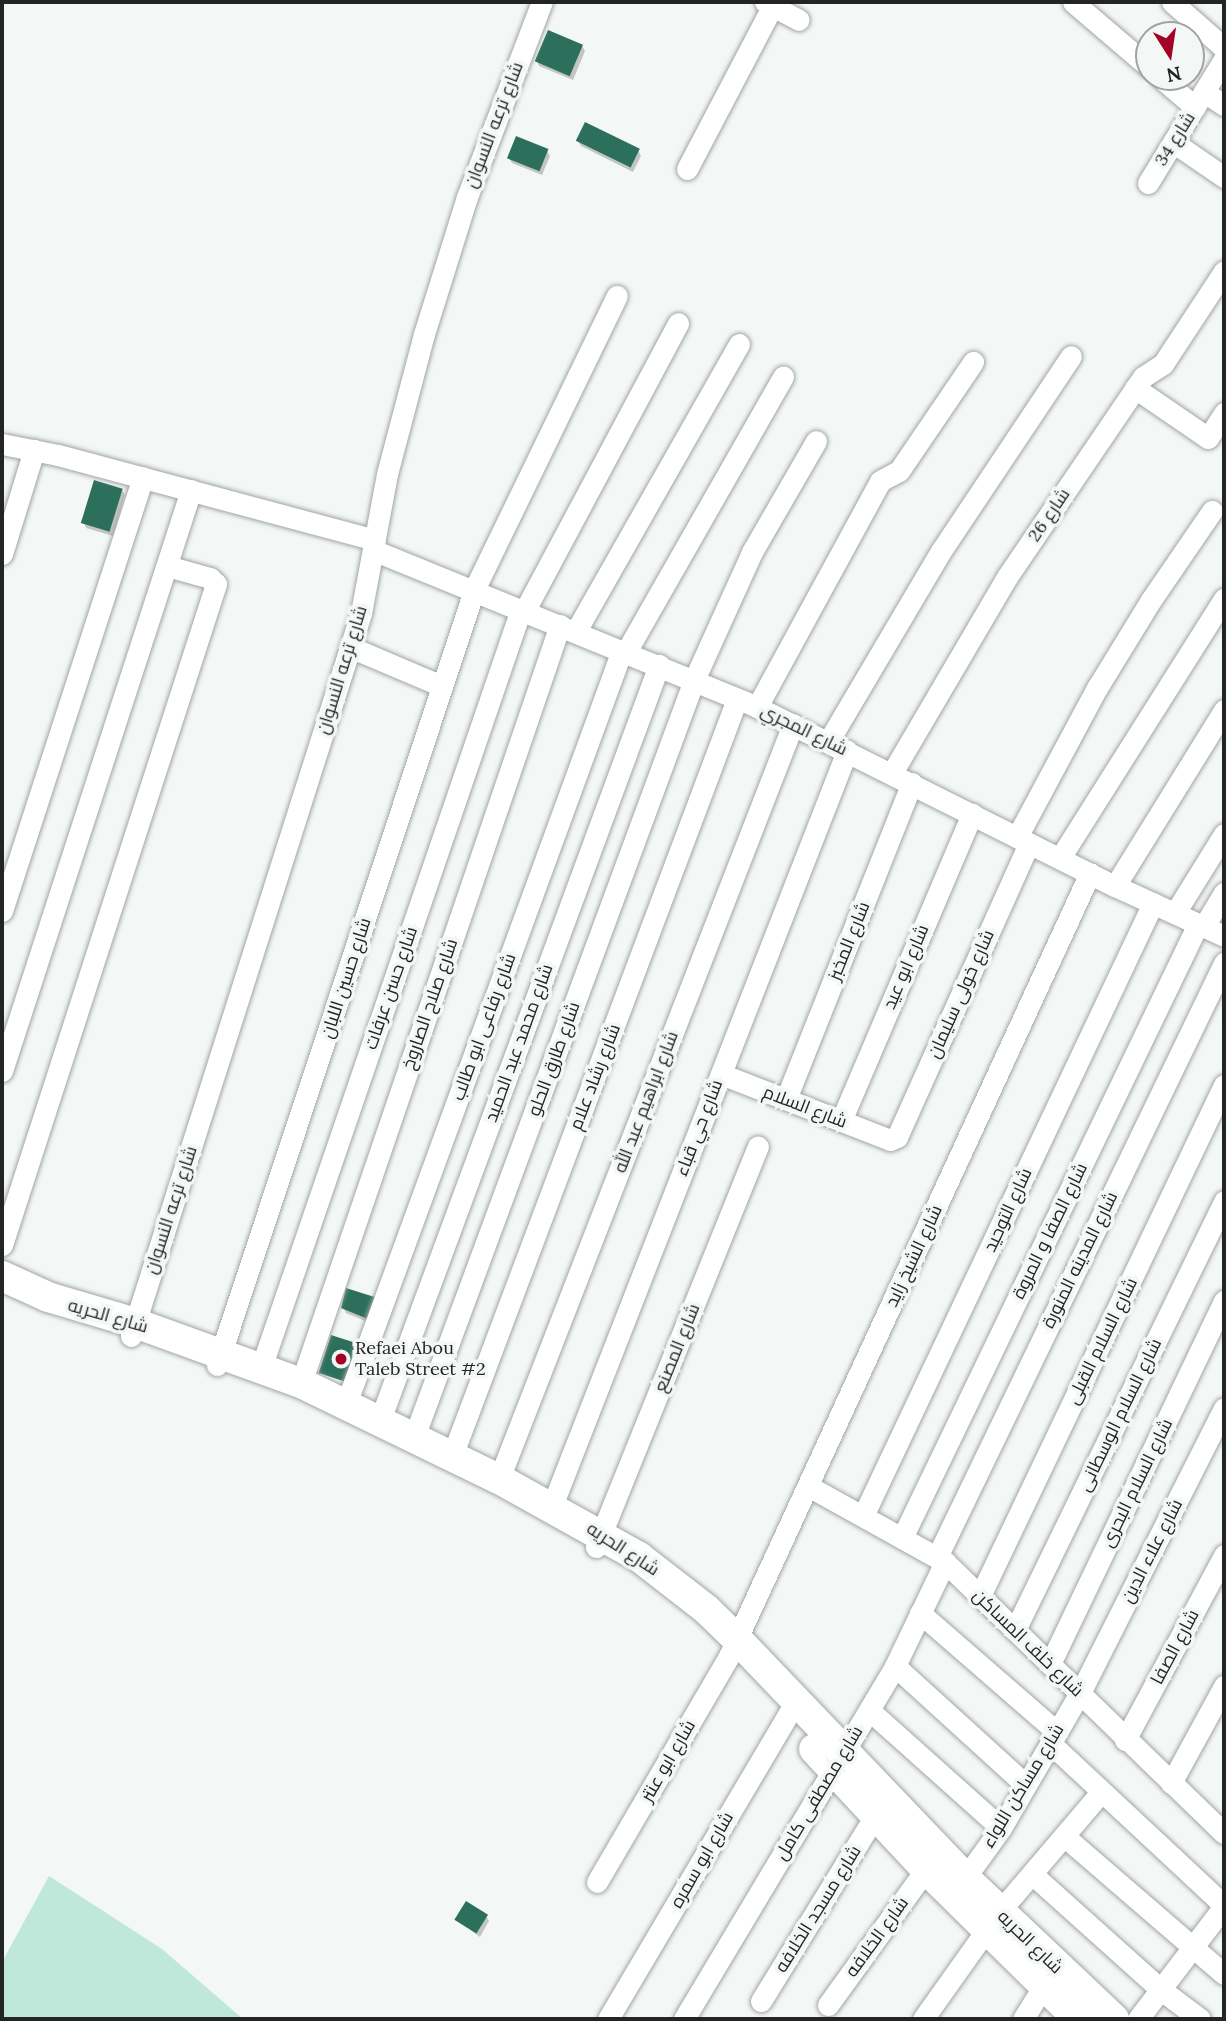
<!DOCTYPE html>
<meta charset="utf-8">
<style>
body{margin:0}
#map{position:relative;width:1226px;height:2021px;overflow:hidden;background:#f3f7f6;font-family:Lora,Cairo,serif}
div>[style]{position:absolute}
.green>*{inset:0;background:#bfe8da}
.shadow>*{inset:0;background:#0003}
.building>*{inset:0;background:#2c705c;transform-origin:0 0}
.roads{filter:drop-shadow(0 0 2px #a1a5a4) drop-shadow(0 0 2px #a1a5a4)}
.minor>*{height:21px;margin:-10.5px;padding:0 10.5px;transform-origin:10.5px;border-radius:10.5px;background:#fff}
.secondary>*{height:30px;margin:-15px;padding:0 15px;transform-origin:15px;border-radius:15px;background:#fff}
.dots>*{width:19px;height:19px;translate:-50% -50%;box-sizing:border-box;border:4px solid #f3f7f6;border-radius:50%}
span{translate:-50% -50%;white-space:nowrap;text-align:center;line-height:1.15;-webkit-text-stroke:7px #f3f7f6;paint-order:stroke}
.street-label{font-size:18px;color:#232524}
.poi-label{font-size:18px;color:#232524}
.left{translate:0 -50%;text-align:left}
.frame{position:absolute;inset:0;border:4px solid #232524;pointer-events:none}
.north{position:absolute;left:1135px;top:21px;width:70px;height:70px;box-sizing:border-box;background:#f3f7f6;border:2px solid #a0a3a2;border-radius:50%;rotate:168deg;font-size:19px;font-weight:700;line-height:28px;text-align:center;color:#232524}
.north::after{content:'';display:block;margin:auto;width:24px;height:32px;background:#a30425;clip-path:polygon(50% 0,100% 100%,50% 72%,0 100%)}
</style>
<div id="map">
<div class="green">
<div style="clip-path:polygon(49px 1876px,162px 1949px,243px 2019px,2px 2019px,2px 1962px)"></div>
</div>
<div class="shadow">
<div style="clip-path:polygon(582px 46px,585px 51px,573px 80px,539px 66px,537px 60px)"></div>
<div style="clip-path:polygon(578px 141px,638px 150px,641px 156px,633px 172px,581px 146px)"></div>
<div style="clip-path:polygon(547px 151px,550px 156px,542px 175px,512px 163px,509px 158px)"></div>
<div style="clip-path:polygon(122px 490px,125px 495px,113px 536px,86px 528px,84px 523px)"></div>
<div style="clip-path:polygon(343px 1307px,386px 1307px,377px 1326px,346px 1313px)"></div>
<div style="clip-path:polygon(486px 1916px,489px 1921px,480px 1937px,457px 1920px)"></div>
</div>
<div class="building">
<div style="left:548px;top:30px;width:38px;height:34px;rotate:23deg"></div>
<div style="left:585px;top:122px;width:61px;height:21px;rotate:26deg"></div>
<div style="left:516px;top:136px;width:35px;height:24px;rotate:22deg"></div>
<div style="left:94px;top:480px;width:30px;height:45px;rotate:17deg"></div>
<div style="clip-path:polygon(346px 1288px,384px 1300px,375px 1322px,341px 1308px)"></div>
<div style="left:331px;top:1335px;width:36px;height:40px;rotate:18deg"></div>
<div style="left:466px;top:1901px;width:26px;height:22px;rotate:32deg"></div>
</div>
<div class="roads">
<div class="minor">
<div style="left:765px;top:2px;width:38px;rotate:28deg"></div>
<div style="left:1073px;top:2px;width:100px;rotate:40.5deg"></div>
<div style="left:1172px;top:2px;width:69px;rotate:41.5deg"></div>
<div style="left:1160px;top:77px;width:46px;rotate:40.6deg"></div>
<div style="left:1204px;top:92px;width:24px;rotate:33deg"></div>
<div style="left:1173px;top:142px;width:62px;rotate:34.5deg"></div>
<div style="left:687px;top:169px;width:185px;rotate:-62.3deg"></div>
<div style="left:1148px;top:183px;width:145px;rotate:-58.5deg"></div>
<div style="left:1135px;top:388px;width:88px;rotate:34.4deg"></div>
<div style="left:1208px;top:438px;width:30px;rotate:-57deg"></div>
<div style="left:2px;top:444px;width:57px;rotate:11.1deg"></div>
<div style="left:58px;top:455px;width:328px;rotate:15deg"></div>
<div style="left:373px;top:550px;width:415px;rotate:22.2deg"></div>
<div style="left:757px;top:707px;width:400px;rotate:26.6deg"></div>
<div style="left:1115px;top:886px;width:120px;rotate:24.6deg"></div>
<div style="left:2px;top:554px;width:109px;rotate:-72.9deg"></div>
<div style="left:525px;top:610px;width:325px;rotate:-61.9deg"></div>
<div style="left:576px;top:631px;width:330px;rotate:-60.4deg"></div>
<div style="left:350px;top:647px;width:100px;rotate:23deg"></div>
<div style="left:626px;top:652px;width:317px;rotate:-60.3deg"></div>
<div style="left:757px;top:707px;width:257px;rotate:-61.4deg"></div>
<div style="left:880px;top:481px;width:21px;rotate:-28deg"></div>
<div style="left:899px;top:471px;width:132px;rotate:-55.8deg"></div>
<div style="left:828px;top:742px;width:222px;rotate:-59.4deg"></div>
<div style="left:941px;top:551px;width:234px;rotate:-56.3deg"></div>
<div style="left:892px;top:773px;width:227px;rotate:-59.6deg"></div>
<div style="left:1007px;top:577px;width:242px;rotate:-55.8deg"></div>
<div style="left:1143px;top:377px;width:24px;rotate:-33deg"></div>
<div style="left:1163px;top:364px;width:111px;rotate:-56.7deg"></div>
<div style="left:1017px;top:837px;width:169px;rotate:-61.8deg"></div>
<div style="left:1097px;top:688px;width:103px;rotate:-58.5deg"></div>
<div style="left:1151px;top:600px;width:108px;rotate:-55.6deg"></div>
<div style="left:1060px;top:858px;width:307px;rotate:-57.7deg"></div>
<div style="left:1115px;top:886px;width:207px;rotate:-58.2deg"></div>
<div style="left:2px;top:911px;width:456px;rotate:-72deg"></div>
<div style="left:1175px;top:913px;width:93px;rotate:-58.2deg"></div>
<div style="left:1204px;top:926px;width:39px;rotate:-59deg"></div>
<div style="left:2px;top:1071px;width:611px;rotate:-71.98deg"></div>
<div style="left:721px;top:1074px;width:181px;rotate:21.3deg"></div>
<div style="left:890px;top:1140px;width:8px;rotate:-23deg"></div>
<div style="left:897px;top:1137px;width:322px;rotate:-65.8deg"></div>
<div style="left:786px;top:1099px;width:340px;rotate:-68.3deg"></div>
<div style="left:841px;top:1121px;width:334px;rotate:-66.9deg"></div>
<div style="left:2px;top:1245px;width:695px;rotate:-72.06deg"></div>
<div style="left:216px;top:584px;width:8px;rotate:-135deg"></div>
<div style="left:210px;top:578px;width:45px;rotate:-164.4deg"></div>
<div style="left:131px;top:1336px;width:759px;rotate:-72.35deg"></div>
<div style="left:361px;top:613px;width:141px;rotate:-79.4deg"></div>
<div style="left:387px;top:474px;width:145px;rotate:-75.2deg"></div>
<div style="left:424px;top:334px;width:144px;rotate:-72.6deg"></div>
<div style="left:467px;top:197px;width:209px;rotate:-69deg"></div>
<div style="left:217px;top:1365px;width:817px;rotate:-71.65deg"></div>
<div style="left:474px;top:590px;width:327px;rotate:-64.1deg"></div>
<div style="left:261px;top:1368px;width:802px;rotate:-71.09deg"></div>
<div style="left:301px;top:1383px;width:801px;rotate:-71.14deg"></div>
<div style="left:346px;top:1404px;width:803px;rotate:-69.89deg"></div>
<div style="left:380px;top:1420px;width:805px;rotate:-69.72deg"></div>
<div style="left:414px;top:1437px;width:807px;rotate:-69.7deg"></div>
<div style="left:694px;top:680px;width:141px;rotate:-65.6deg"></div>
<div style="left:752px;top:552px;width:128px;rotate:-60deg"></div>
<div style="left:452px;top:1456px;width:809px;rotate:-69.37deg"></div>
<div style="left:499px;top:1479px;width:810px;rotate:-68.72deg"></div>
<div style="left:808px;top:1486px;width:157px;rotate:29deg"></div>
<div style="left:945px;top:1562px;width:389px;rotate:44.2deg"></div>
<div style="left:552px;top:1506px;width:811px;rotate:-68.66deg"></div>
<div style="left:863px;top:1516px;width:678px;rotate:-64.68deg"></div>
<div style="left:902px;top:1538px;width:682px;rotate:-64.26deg"></div>
<div style="left:596px;top:1547px;width:432px;rotate:-68deg"></div>
<div style="left:937px;top:1557px;width:660px;rotate:-64.21deg"></div>
<div style="left:980px;top:1596px;width:566px;rotate:-64.48deg"></div>
<div style="left:920px;top:1613px;width:181px;rotate:41deg"></div>
<div style="left:1015px;top:1630px;width:477px;rotate:-64deg"></div>
<div style="left:1050px;top:1664px;width:403px;rotate:-64.4deg"></div>
<div style="left:895px;top:1666px;width:177px;rotate:42.3deg"></div>
<div style="left:869px;top:1710px;width:177px;rotate:41.8deg"></div>
<div style="left:1125px;top:1740px;width:210px;rotate:-61.8deg"></div>
<div style="left:1050px;top:1743px;width:238px;rotate:43deg"></div>
<div style="left:1171px;top:1783px;width:111px;rotate:-61.3deg"></div>
<div style="left:1064px;top:1836px;width:211px;rotate:40.8deg"></div>
<div style="left:1032px;top:1874px;width:172px;rotate:41.9deg"></div>
<div style="left:1160px;top:1989px;width:50px;rotate:36.9deg"></div>
<div style="left:965px;top:1878px;width:62px;rotate:-54.2deg"></div>
<div style="left:1001px;top:1828px;width:156px;rotate:-59.7deg"></div>
<div style="left:1080px;top:1693px;width:319px;rotate:-63.2deg"></div>
<div style="left:597px;top:1882px;width:262px;rotate:-59.7deg"></div>
<div style="left:729px;top:1656px;width:862px;rotate:-65.25deg"></div>
<div style="left:761px;top:2001px;width:217px;rotate:-58.4deg"></div>
<div style="left:828px;top:2005px;width:168px;rotate:-54.2deg"></div>
<div style="left:608px;top:2019px;width:369px;rotate:-59.4deg"></div>
<div style="left:684px;top:2019px;width:411px;rotate:-59.1deg"></div>
<div style="left:895px;top:1666px;width:115px;rotate:-64.3deg"></div>
<div style="left:923px;top:2019px;width:131px;rotate:-54.6deg"></div>
<div style="left:999px;top:1912px;width:157px;rotate:-49.6deg"></div>
<div style="left:1023px;top:2019px;width:38px;rotate:-58deg"></div>
<div style="left:1138px;top:2019px;width:142px;rotate:-52.7deg"></div>
</div>
<div class="secondary">
<div style="left:2px;top:1276px;width:51px;rotate:24.5deg"></div>
<div style="left:48px;top:1297px;width:91px;rotate:16.6deg"></div>
<div style="left:135px;top:1323px;width:177px;rotate:19.9deg"></div>
<div style="left:301px;top:1383px;width:220px;rotate:25.9deg"></div>
<div style="left:499px;top:1479px;width:160px;rotate:29.1deg"></div>
<div style="left:639px;top:1557px;width:85px;rotate:37.8deg"></div>
<div style="left:706px;top:1609px;width:43px;rotate:44.1deg"></div>
<div style="left:737px;top:1639px;width:330px;rotate:46.3deg"></div>
<div style="left:965px;top:1878px;width:205px;rotate:43.4deg"></div>
<div style="left:814px;top:1749px;width:164px;rotate:47deg"></div>
<div style="left:926px;top:1869px;width:214px;rotate:44.6deg"></div>
</div>
</div>
<div class="dots">
<div style="left:341px;top:1359px;background:#a30425"></div>
</div>
<div class="street-label">
<span style="left:494px;top:125px;rotate:-69deg">شارع ترعه النسوان</span>
<span style="left:1175px;top:139px;rotate:-58deg">شارع 34</span>
<span style="left:1049px;top:515px;rotate:-56deg">شارع 26</span>
<span style="left:342px;top:670px;rotate:-73deg">شارع ترعه النسوان</span>
<span style="left:804px;top:730px;rotate:26deg">شارع المجري</span>
<span style="left:849px;top:941px;rotate:-68deg">شارع المخبز</span>
<span style="left:906px;top:967px;rotate:-67deg">شارع ابو عيد</span>
<span style="left:346px;top:978px;rotate:-72deg">شارع حسين اللبان</span>
<span style="left:391px;top:988px;rotate:-71deg">شارع حسن عرفات</span>
<span style="left:961px;top:994px;rotate:-66deg">شارع خولى سليمان</span>
<span style="left:430px;top:1004px;rotate:-71deg">شارع صلاح الصاروخ</span>
<span style="left:484px;top:1027px;rotate:-70deg">شارع رفاعى ابو طالب</span>
<span style="left:519px;top:1043px;rotate:-70deg">شارع محمد عبد الحميد</span>
<span style="left:554px;top:1059px;rotate:-70deg">شارع طارق الحلو</span>
<span style="left:595px;top:1077px;rotate:-69deg">شارع رشاد علام</span>
<span style="left:646px;top:1102px;rotate:-69deg">شارع ابراهيم عبد الله</span>
<span style="left:805px;top:1107px;rotate:21deg">شارع السلام</span>
<span style="left:699px;top:1128px;rotate:-69deg">شارع حي قباء</span>
<span style="left:171px;top:1210px;rotate:-72deg">شارع ترعه النسوان</span>
<span style="left:1008px;top:1210px;rotate:-65deg">شارع التوحيد</span>
<span style="left:1050px;top:1231px;rotate:-64deg">شارع الصفا و المروة</span>
<span style="left:914px;top:1256px;rotate:-65deg">شارع الشيخ زايد</span>
<span style="left:1080px;top:1260px;rotate:-64deg">شارع المدينه المنورة</span>
<span style="left:108px;top:1316px;rotate:16deg">شارع الحريه</span>
<span style="left:1102px;top:1341px;rotate:-64deg">شارع السلام القبلى</span>
<span style="left:677px;top:1348px;rotate:-68deg">شارع المصنع</span>
<span style="left:1120px;top:1415px;rotate:-64deg">شارع السلام الوسطانى</span>
<span style="left:1137px;top:1483px;rotate:-64deg">شارع السلام البحرى</span>
<span style="left:623px;top:1549px;rotate:33deg">شارع الحريه</span>
<span style="left:1152px;top:1551px;rotate:-63deg">شارع علاء الدين</span>
<span style="left:1028px;top:1643px;rotate:44deg">شارع خلف المساكن</span>
<span style="left:1175px;top:1647px;rotate:-62deg">شارع الصفا</span>
<span style="left:668px;top:1761px;rotate:-60deg">شارع ابو عنتر</span>
<span style="left:1023px;top:1786px;rotate:-59deg">شارع مساكن اللواء</span>
<span style="left:819px;top:1793px;rotate:-59deg">شارع مصطفى كامل</span>
<span style="left:702px;top:1860px;rotate:-60deg">شارع ابو سمره</span>
<span style="left:818px;top:1909px;rotate:-58deg">شارع مسجد الخلافه</span>
<span style="left:877px;top:1937px;rotate:-54deg">شارع الخلافه</span>
<span style="left:1030px;top:1942px;rotate:44deg">شارع الحريه</span>
</div>
<div class="poi-label">
<span class="left" style="left:355px;top:1359px">Refaei Abou<br>Taleb Street #2</span>
</div>
<div class="frame"></div>
<div class="north">N</div>
</div>
